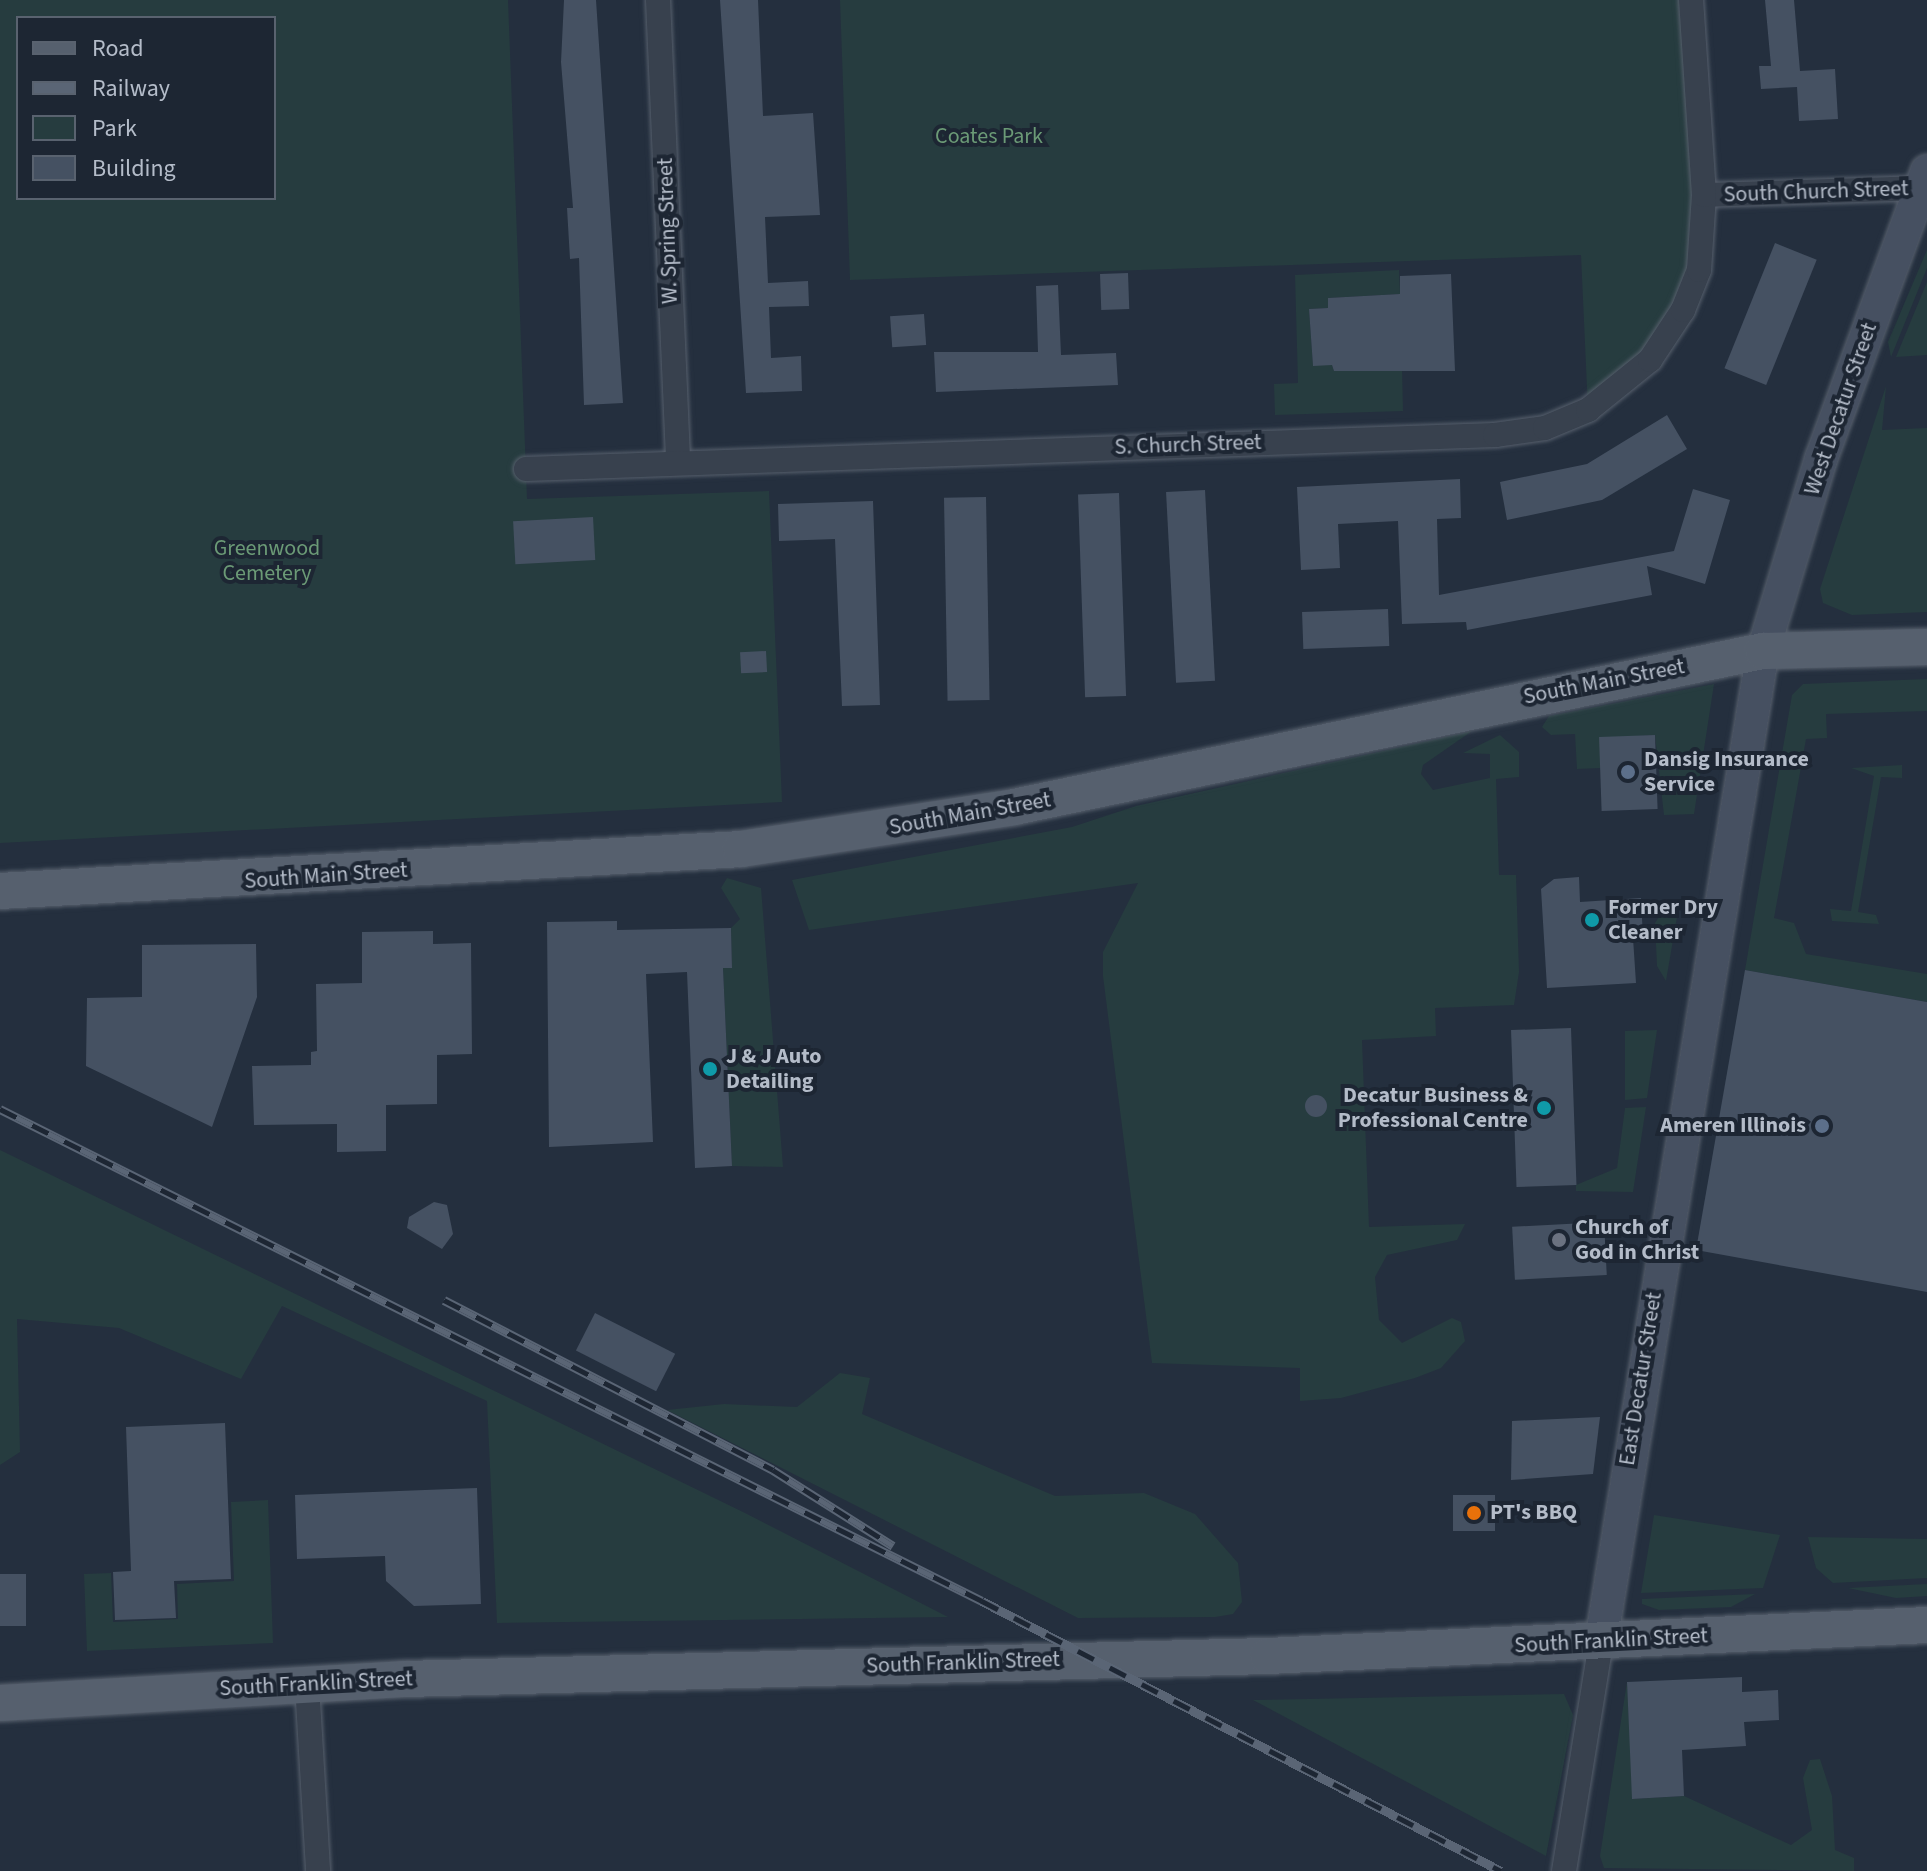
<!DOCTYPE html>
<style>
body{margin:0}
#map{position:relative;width:1927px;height:1871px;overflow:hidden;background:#242f3e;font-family:"Source Sans 3",sans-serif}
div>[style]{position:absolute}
.green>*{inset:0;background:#263c3f}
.building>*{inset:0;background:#455162;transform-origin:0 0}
.round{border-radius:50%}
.roads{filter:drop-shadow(0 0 2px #565f6c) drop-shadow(0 0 2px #565f6c)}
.street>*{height:24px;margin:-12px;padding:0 12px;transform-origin:12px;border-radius:12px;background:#38414e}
.secondary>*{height:32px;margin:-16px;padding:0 16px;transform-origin:16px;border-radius:16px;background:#465061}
.primary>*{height:36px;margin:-18px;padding:0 18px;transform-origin:18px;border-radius:18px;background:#56606e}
.rail>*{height:9px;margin-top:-4.5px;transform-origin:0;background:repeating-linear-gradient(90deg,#1d2633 0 18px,#5a6575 0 36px);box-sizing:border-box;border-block:2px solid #5a6575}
.dots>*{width:22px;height:22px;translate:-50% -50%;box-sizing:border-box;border:4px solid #1d2633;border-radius:50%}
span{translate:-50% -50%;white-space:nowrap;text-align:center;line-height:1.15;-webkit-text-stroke:8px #1d2633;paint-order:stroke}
.park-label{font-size:22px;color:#6b9a76}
.street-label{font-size:22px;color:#b4bcc9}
.poi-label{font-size:22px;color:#b4bcc9;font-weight:700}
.left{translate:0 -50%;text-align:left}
.right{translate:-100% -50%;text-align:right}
.legend{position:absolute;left:16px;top:16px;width:260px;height:184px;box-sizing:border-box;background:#1d2633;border:2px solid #59626f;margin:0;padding:10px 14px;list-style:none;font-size:24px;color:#b4bcc9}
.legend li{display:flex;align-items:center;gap:16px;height:40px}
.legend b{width:40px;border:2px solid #59626f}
</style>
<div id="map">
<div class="green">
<div style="clip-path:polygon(evenodd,0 0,508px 0,527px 499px,769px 491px,782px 802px,0 843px,0 0,18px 18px,274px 18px,274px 198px,18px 198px,18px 18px)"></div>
<div style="clip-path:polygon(840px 0,1691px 0,1705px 226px,1683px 310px,1588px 410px,1581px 255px,850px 280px)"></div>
<div style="clip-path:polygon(1927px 250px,1927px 268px,1891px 357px,1888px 342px)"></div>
<div style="clip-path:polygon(1399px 270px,1400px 294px,1328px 298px,1328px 308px,1309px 309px,1313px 365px,1332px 365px,1334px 371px,1402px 367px,1403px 411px,1275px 415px,1274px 384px,1298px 383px,1295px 275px)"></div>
<div style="clip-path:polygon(1927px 282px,1927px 355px,1896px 357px)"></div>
<div style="clip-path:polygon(1886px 386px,1882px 430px,1927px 428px,1927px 612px,1852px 615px,1823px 603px,1820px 589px)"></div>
<div style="clip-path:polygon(1927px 679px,1927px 711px,1826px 714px,1827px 738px,1806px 739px,1774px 918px,1794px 923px,1806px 954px,1927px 974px,1927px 1002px,1745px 970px,1792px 695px,1803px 684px)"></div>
<div style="clip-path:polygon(1714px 684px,1694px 814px,1664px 815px,1655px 735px,1600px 738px,1601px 768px,1577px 769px,1575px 734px,1551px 735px,1542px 727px,1549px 716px)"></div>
<div style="clip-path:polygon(1472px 731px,1423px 765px,1421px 774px,1433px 790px,1490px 778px,1490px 754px,1463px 753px,1500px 735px,1519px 752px,1519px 777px,1496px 779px,1499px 875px,1516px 875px,1519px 972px,1514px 1005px,1435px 1008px,1436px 1036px,1362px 1040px,1369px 1227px,1465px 1224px,1457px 1240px,1387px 1255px,1375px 1277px,1379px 1320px,1402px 1343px,1452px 1318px,1461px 1322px,1465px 1341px,1441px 1368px,1415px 1378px,1341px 1398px,1300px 1401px,1300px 1368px,1152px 1363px,1103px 976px,1103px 952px,1138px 883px,809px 930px,792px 880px,1072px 827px,1136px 806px)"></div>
<div style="clip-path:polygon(1902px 765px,1902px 778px,1881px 777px,1858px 912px,1876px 915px,1879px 924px,1832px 921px,1830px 909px,1851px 911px,1874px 776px,1851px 768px)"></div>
<div style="clip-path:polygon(727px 878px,761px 888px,783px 1167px,732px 1166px,723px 968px,732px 968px,731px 928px,740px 919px,721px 888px)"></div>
<div style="clip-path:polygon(1678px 911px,1666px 981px,1657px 966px,1655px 923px,1662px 912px)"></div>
<div style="clip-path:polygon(1657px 1030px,1647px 1098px,1625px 1100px,1625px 1031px)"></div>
<div style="clip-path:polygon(1646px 1107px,1633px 1192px,1576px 1191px,1576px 1185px,1617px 1168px,1625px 1108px)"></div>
<div style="clip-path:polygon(0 1150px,745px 1513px,948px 1617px,497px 1623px,487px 1401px,282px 1306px,241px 1379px,119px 1328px,17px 1319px,20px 1452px,0 1465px)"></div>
<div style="clip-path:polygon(840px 1373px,870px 1378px,862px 1414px,1055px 1496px,1144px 1493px,1195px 1514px,1238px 1563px,1242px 1602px,1233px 1614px,1215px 1617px,1078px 1618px,667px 1410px,724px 1404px,797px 1407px)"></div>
<div style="clip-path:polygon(268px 1500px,273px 1643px,87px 1651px,84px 1574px,111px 1573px,113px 1622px,178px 1619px,177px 1584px,234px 1581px,231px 1502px)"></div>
<div style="clip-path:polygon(1654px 1515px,1780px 1535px,1763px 1588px,1641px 1593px)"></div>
<div style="clip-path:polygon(1808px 1537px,1927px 1539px,1927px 1578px,1833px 1583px,1816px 1568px)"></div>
<div style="clip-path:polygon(1927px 1584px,1927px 1596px,1896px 1598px,1848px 1588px)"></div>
<div style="clip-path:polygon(1755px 1594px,1731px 1607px,1659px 1610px,1642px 1604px,1642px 1599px)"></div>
<div style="clip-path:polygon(1627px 1682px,1633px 1799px,1684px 1796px,1791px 1845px,1812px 1830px,1803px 1778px,1810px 1760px,1820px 1759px,1832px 1796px,1835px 1850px,1854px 1858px,1854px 1871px,1604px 1868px,1600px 1856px)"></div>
<div style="clip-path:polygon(1564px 1694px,1573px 1715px,1546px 1856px,1253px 1700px)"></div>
</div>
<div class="building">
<div style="clip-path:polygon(564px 0,596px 0,623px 403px,584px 405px,579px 258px,570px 259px,567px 208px,573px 208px,561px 62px)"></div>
<div style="clip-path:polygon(720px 0,758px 0,763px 116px,813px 113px,820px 215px,765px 217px,768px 283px,808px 281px,809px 306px,769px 307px,771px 358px,801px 356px,802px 391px,746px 393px)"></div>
<div style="clip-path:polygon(1765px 0,1794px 0,1800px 71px,1835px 69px,1838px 119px,1799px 121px,1797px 87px,1761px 89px,1759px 66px,1771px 66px)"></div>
<div style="left:1775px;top:243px;width:45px;height:135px;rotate:22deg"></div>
<div style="left:1128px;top:273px;width:36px;height:28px;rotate:88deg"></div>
<div style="clip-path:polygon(1451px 274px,1455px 371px,1334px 371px,1332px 365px,1313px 366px,1309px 309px,1328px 308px,1328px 298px,1400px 294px,1400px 276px)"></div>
<div style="clip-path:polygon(1058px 285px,1061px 355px,1116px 353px,1118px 385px,936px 392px,934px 352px,1038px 352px,1036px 286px)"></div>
<div style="left:924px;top:314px;width:31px;height:34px;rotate:86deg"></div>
<div style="clip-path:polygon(1667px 415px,1687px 449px,1602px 500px,1507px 520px,1500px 482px,1587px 464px)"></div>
<div style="clip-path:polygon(1460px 479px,1461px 518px,1437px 519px,1439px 595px,1674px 551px,1693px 489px,1730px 500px,1705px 584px,1647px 566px,1652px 595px,1467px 630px,1466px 622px,1402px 624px,1398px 521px,1338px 524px,1340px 568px,1301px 570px,1297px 487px)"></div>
<div style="left:1205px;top:490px;width:191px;height:39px;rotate:87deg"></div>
<div style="left:1119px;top:493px;width:203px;height:41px;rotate:88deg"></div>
<div style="left:986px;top:497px;width:203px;height:42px;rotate:89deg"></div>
<div style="clip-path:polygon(873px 501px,880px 705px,842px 706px,835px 539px,779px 541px,778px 504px)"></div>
<div style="left:593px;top:517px;width:43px;height:80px;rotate:87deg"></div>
<div style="left:1388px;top:609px;width:37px;height:86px;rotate:88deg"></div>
<div style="left:766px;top:651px;width:21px;height:26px;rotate:87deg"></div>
<div style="left:1655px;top:735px;width:74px;height:56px;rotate:88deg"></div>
<div style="clip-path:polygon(1579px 877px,1580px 902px,1641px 898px,1643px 938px,1633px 938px,1636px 983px,1547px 988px,1541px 889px,1554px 879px)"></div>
<div style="clip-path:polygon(617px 921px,617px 930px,731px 928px,732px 968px,723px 968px,732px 1166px,695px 1168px,687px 972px,646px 974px,653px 1142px,549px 1147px,547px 922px)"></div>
<div style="clip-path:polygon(433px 931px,433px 944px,471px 943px,472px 1054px,437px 1055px,437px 1104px,386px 1105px,386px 1151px,337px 1152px,337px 1124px,254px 1125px,252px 1066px,311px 1065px,311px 1052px,317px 1051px,316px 984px,362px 983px,362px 932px)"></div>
<div style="clip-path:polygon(256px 944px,257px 997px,212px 1127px,86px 1066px,87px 998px,142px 997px,142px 945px)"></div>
<div style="clip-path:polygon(1745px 970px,1927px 1002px,1927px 1292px,1696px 1250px)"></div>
<div style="left:1571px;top:1028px;width:157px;height:60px;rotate:88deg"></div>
<div class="round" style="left:1305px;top:1095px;width:22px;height:22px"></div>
<div style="clip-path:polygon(434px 1202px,447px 1205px,453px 1234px,442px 1249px,407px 1228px,409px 1217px)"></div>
<div style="left:1604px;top:1222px;width:53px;height:92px;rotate:87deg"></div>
<div style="left:595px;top:1313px;width:90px;height:42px;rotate:27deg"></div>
<div style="clip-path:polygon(1600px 1417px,1593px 1474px,1511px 1480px,1512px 1421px)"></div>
<div style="clip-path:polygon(225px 1423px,231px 1579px,174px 1581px,176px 1618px,115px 1620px,113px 1572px,131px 1571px,126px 1427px)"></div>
<div style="clip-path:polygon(477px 1488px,481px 1604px,414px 1606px,386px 1581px,385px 1556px,297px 1559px,295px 1495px)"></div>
<div style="left:1495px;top:1495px;width:36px;height:42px;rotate:90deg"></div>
<div style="left:0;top:1574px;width:26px;height:52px"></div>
<div style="clip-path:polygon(1742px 1677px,1742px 1692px,1778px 1690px,1779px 1720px,1744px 1722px,1746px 1746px,1682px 1750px,1684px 1796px,1632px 1799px,1627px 1682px)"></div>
</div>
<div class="roads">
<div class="street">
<div style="left:658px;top:0;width:462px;rotate:87.5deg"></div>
<div style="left:1704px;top:195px;width:223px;rotate:-1.8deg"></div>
<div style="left:526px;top:469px;width:970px;rotate:-2.01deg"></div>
<div style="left:1495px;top:435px;width:50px;rotate:-8deg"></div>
<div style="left:1545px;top:428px;width:47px;rotate:-22.7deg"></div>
<div style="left:1588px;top:410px;width:80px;rotate:-38.9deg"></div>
<div style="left:1650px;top:360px;width:60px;rotate:-56.6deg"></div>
<div style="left:1683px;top:310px;width:43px;rotate:-68.2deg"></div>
<div style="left:1699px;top:270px;width:75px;rotate:-86.2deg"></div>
<div style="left:1704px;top:195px;width:195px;rotate:-93.8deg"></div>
<div style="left:307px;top:1684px;width:187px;rotate:86.6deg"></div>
<div style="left:1564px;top:1871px;width:232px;rotate:-80.8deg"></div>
</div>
<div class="secondary">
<div style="left:1601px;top:1642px;width:1004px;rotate:-80.72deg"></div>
<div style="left:1763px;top:651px;width:201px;rotate:-73.2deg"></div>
<div style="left:1821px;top:459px;width:307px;rotate:-69.8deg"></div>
</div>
<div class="primary">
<div style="left:0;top:891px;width:742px;rotate:-3.24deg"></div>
<div style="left:741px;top:849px;width:276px;rotate:-8.7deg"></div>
<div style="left:1014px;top:807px;width:765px;rotate:-11.77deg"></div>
<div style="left:1763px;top:651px;width:164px;rotate:-1.4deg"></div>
<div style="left:0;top:1703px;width:406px;rotate:-3.4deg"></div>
<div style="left:405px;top:1679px;width:863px;rotate:-1.53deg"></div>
<div style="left:1268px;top:1656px;width:660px;rotate:-2.69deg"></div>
</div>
</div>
<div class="rail">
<div style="left:0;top:1109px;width:1098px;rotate:26.61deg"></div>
<div style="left:982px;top:1601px;width:585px;rotate:27.48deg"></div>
<div style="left:444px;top:1300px;width:370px;rotate:27.3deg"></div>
<div style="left:773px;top:1470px;width:142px;rotate:32.3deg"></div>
</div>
<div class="dots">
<div style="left:1628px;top:772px;background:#5c6f8a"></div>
<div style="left:1592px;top:920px;background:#0f9aa8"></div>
<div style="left:710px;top:1069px;background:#0f9aa8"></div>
<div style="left:1544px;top:1108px;background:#0f9aa8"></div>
<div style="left:1822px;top:1126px;background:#5c6f8a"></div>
<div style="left:1559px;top:1240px;background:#6b7280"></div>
<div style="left:1474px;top:1513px;background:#e8710a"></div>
</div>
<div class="park-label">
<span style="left:989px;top:137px">Coates Park</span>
<span style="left:267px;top:561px">Greenwood<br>Cemetery</span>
</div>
<div class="street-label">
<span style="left:1816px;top:192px;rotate:-2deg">South Church Street</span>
<span style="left:668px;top:231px;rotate:-92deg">W. Spring Street</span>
<span style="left:1841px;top:409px;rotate:-71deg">West Decatur Street</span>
<span style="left:1188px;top:445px;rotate:-2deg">S. Church Street</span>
<span style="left:1604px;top:682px;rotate:-11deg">South Main Street</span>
<span style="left:970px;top:814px;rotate:-10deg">South Main Street</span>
<span style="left:326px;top:876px;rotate:-4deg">South Main Street</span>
<span style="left:1641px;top:1379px;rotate:-81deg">East Decatur Street</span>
<span style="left:1611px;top:1641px;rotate:-3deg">South Franklin Street</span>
<span style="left:963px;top:1663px;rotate:-2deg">South Franklin Street</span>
<span style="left:316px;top:1684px;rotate:-3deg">South Franklin Street</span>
</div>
<div class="poi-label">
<span class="left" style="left:1644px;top:772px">Dansig Insurance<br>Service</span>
<span class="left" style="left:1608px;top:920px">Former Dry<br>Cleaner</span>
<span class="left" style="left:726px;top:1069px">J &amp; J Auto<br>Detailing</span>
<span class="right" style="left:1528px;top:1108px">Decatur Business &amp;<br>Professional Centre</span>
<span class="right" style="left:1806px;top:1126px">Ameren Illinois</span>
<span class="left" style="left:1575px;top:1240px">Church of<br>God in Christ</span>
<span class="left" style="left:1490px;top:1513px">PT's BBQ</span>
</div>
<ul class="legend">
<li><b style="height:10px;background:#56606e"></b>Road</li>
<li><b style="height:10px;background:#5a6575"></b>Railway</li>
<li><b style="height:22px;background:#263c3f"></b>Park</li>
<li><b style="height:22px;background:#455162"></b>Building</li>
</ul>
</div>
